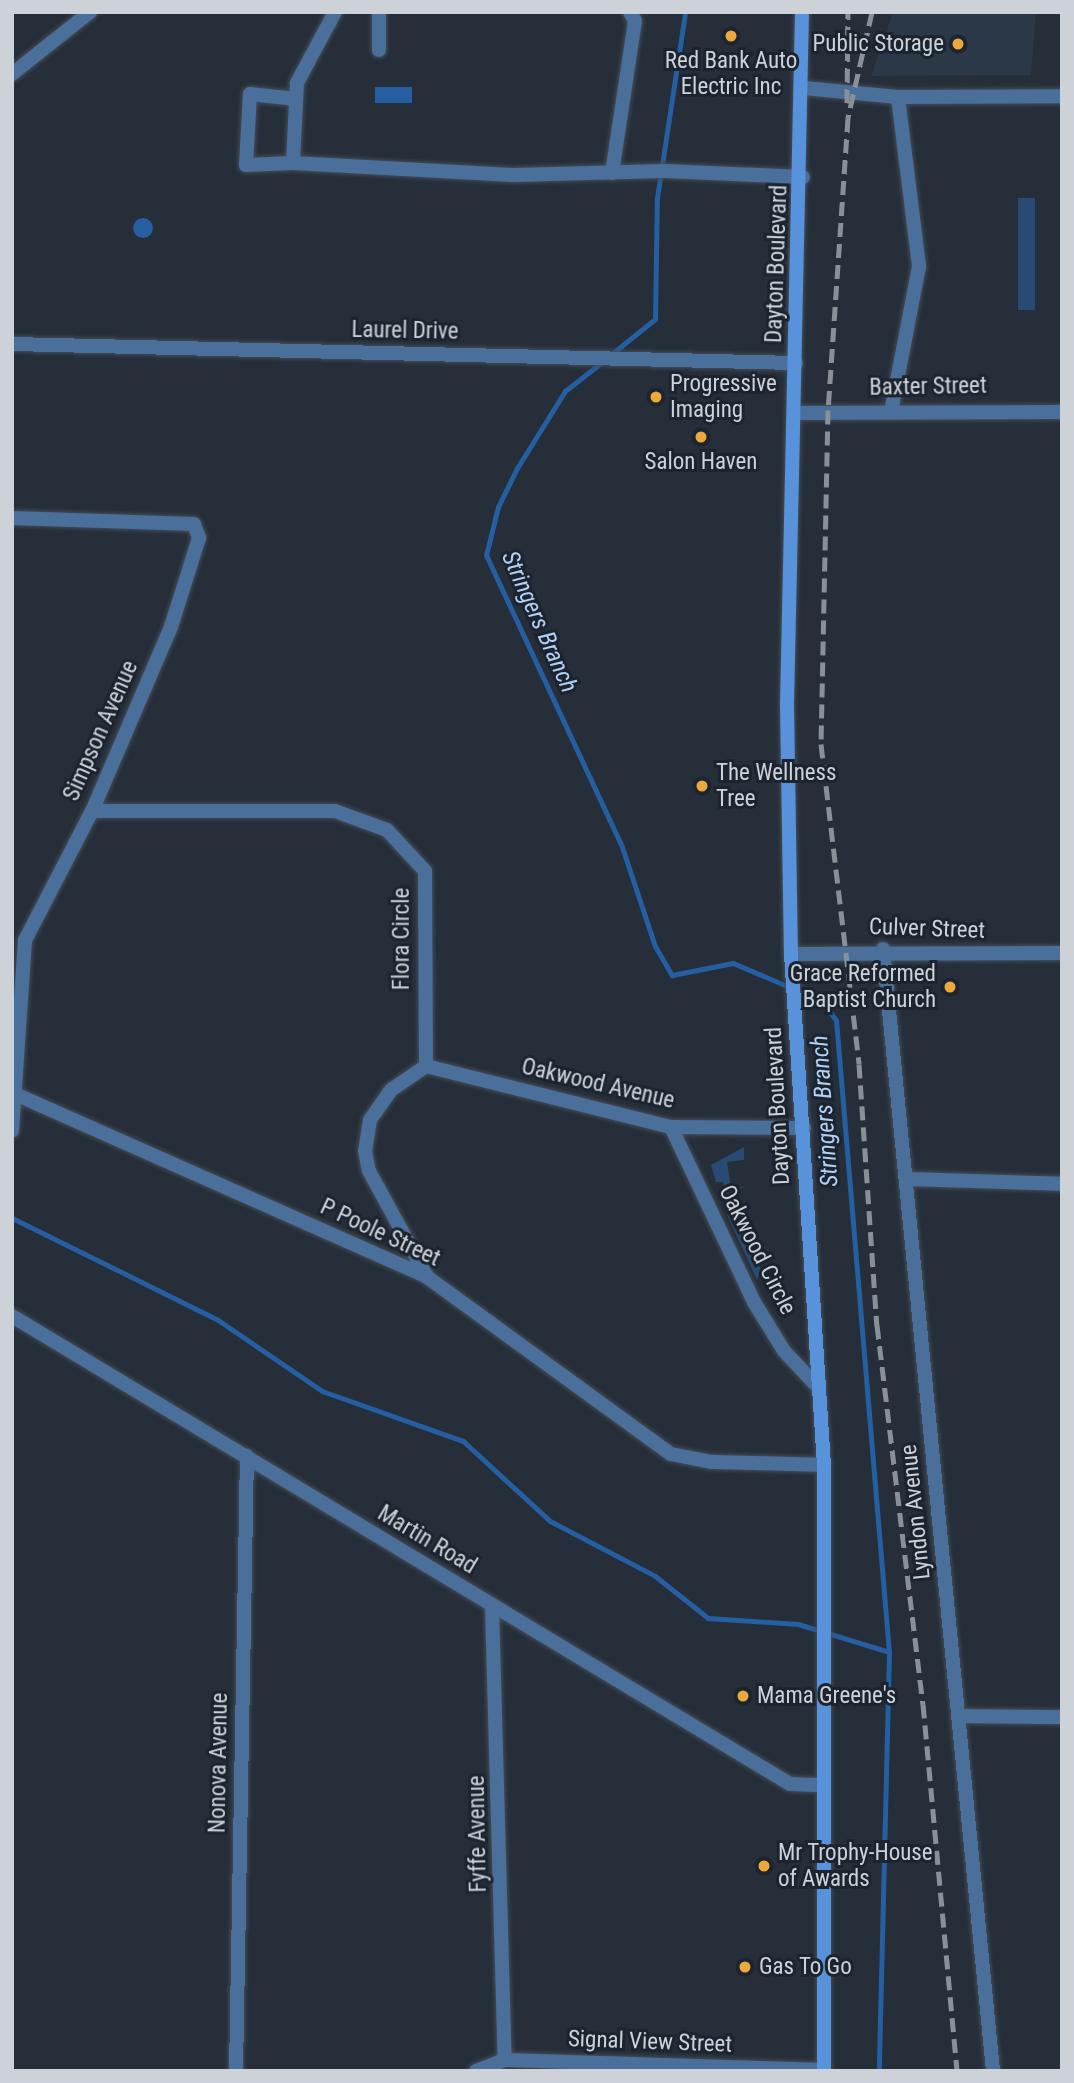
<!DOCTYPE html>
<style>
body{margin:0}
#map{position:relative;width:1074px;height:2083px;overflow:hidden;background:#252e39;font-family:"Roboto Condensed",sans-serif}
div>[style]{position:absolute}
.built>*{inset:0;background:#2b3848}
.green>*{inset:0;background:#294a72;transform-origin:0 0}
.water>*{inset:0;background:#255ea1;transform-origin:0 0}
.round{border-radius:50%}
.stream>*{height:5px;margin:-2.5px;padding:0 2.5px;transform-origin:2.5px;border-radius:2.5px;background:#255ea1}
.roads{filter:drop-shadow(0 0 2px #434c56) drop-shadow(0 0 2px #434c56)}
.minor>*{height:14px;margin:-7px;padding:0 7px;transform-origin:7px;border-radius:7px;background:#4a6f9b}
.secondary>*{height:14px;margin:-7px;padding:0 7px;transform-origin:7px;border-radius:7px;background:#5892da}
.rail>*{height:5px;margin-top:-2.5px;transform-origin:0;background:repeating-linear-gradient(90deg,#899098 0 14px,transparent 0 21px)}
.dots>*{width:19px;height:19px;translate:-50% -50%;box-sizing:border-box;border:4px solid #1c242f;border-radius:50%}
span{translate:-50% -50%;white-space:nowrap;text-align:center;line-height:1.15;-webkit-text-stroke:6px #1c242f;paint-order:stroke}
.poi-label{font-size:23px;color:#cdd2d9}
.right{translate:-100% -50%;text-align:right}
.left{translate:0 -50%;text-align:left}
.street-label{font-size:23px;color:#cdd2d9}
.water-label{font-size:24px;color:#b2d0f5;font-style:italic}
.frame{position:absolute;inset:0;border:14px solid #cdd2d9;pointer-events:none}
</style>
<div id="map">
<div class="built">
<div style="clip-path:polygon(893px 12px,1036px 12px,1031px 75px,871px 76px)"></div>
</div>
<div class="green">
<div style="left:1018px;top:198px;width:17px;height:112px"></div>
<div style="clip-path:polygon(744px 1147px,744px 1160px,727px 1162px,731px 1187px,746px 1187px,729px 1190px,730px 1197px,737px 1197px,739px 1233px,749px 1233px,745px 1244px,761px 1269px,757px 1280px,727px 1215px,723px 1182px,716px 1182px,711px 1165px)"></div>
</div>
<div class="water">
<div style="left:375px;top:87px;width:37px;height:16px"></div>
<div class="round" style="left:133px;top:218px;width:20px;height:20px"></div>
</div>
<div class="stream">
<div style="left:609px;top:356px;width:59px;rotate:-38.8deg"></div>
<div style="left:655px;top:319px;width:121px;rotate:-89.1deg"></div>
<div style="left:657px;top:198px;width:188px;rotate:-81.4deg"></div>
<div style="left:602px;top:362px;width:47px;rotate:141.9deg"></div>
<div style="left:565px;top:391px;width:91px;rotate:121.9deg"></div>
<div style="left:517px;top:468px;width:43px;rotate:116deg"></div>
<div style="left:498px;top:507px;width:49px;rotate:104deg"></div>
<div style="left:486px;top:555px;width:319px;rotate:65deg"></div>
<div style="left:621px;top:844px;width:108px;rotate:71.6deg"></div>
<div style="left:655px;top:946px;width:34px;rotate:60deg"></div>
<div style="left:672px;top:975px;width:62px;rotate:-11.1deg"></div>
<div style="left:733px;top:963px;width:97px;rotate:23.1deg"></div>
<div style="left:822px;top:1001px;width:24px;rotate:54deg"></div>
<div style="left:836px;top:1020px;width:634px;rotate:85.21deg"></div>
<div style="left:889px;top:1652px;width:419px;rotate:91.4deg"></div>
<div style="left:12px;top:1218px;width:230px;rotate:26.3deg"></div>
<div style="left:218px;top:1320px;width:126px;rotate:34.3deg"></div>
<div style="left:322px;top:1391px;width:150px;rotate:19.5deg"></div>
<div style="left:463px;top:1441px;width:118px;rotate:42.6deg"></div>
<div style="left:550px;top:1521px;width:119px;rotate:27.6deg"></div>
<div style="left:655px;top:1576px;width:68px;rotate:38.4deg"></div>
<div style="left:708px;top:1618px;width:90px;rotate:3.8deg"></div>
<div style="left:798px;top:1624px;width:95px;rotate:17.1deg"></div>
</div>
<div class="roads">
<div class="minor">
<div style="left:335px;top:12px;width:81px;rotate:118.2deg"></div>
<div style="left:297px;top:83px;width:80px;rotate:92.9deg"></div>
<div style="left:293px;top:163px;width:220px;rotate:3.1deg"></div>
<div style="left:513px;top:175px;width:152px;rotate:-1.5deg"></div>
<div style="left:665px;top:171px;width:138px;rotate:2.5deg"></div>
<div style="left:379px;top:50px;width:38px;rotate:-90deg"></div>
<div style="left:12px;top:74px;width:100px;rotate:-38.5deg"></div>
<div style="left:804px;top:88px;width:94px;rotate:5.5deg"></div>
<div style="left:898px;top:97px;width:164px;rotate:-0.3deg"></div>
<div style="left:293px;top:163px;width:47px;rotate:177.6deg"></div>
<div style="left:246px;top:165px;width:71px;rotate:-86.8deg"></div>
<div style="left:250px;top:94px;width:46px;rotate:6.2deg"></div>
<div style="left:612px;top:173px;width:154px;rotate:-81.4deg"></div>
<div style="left:635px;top:21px;width:10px;rotate:-119deg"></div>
<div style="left:12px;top:344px;width:784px;rotate:1.39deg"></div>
<div style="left:891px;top:412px;width:149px;rotate:-79.1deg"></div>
<div style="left:919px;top:266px;width:170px;rotate:-97.1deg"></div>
<div style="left:796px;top:413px;width:266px;rotate:-0.2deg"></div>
<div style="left:12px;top:518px;width:182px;rotate:1.9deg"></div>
<div style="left:194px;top:524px;width:15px;rotate:70deg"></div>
<div style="left:199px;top:538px;width:93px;rotate:107.5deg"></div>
<div style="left:171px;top:627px;width:200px;rotate:113.2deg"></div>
<div style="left:92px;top:811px;width:145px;rotate:117.4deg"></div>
<div style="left:25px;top:940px;width:191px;rotate:93.9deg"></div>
<div style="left:92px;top:811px;width:243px"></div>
<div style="left:335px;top:811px;width:55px;rotate:20.1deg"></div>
<div style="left:387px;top:830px;width:56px;rotate:47.2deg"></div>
<div style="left:425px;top:871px;width:195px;rotate:89.7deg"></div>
<div style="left:426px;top:1066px;width:42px;rotate:145.6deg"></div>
<div style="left:391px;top:1090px;width:37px;rotate:125deg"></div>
<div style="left:370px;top:1120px;width:31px;rotate:99deg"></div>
<div style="left:365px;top:1151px;width:20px;rotate:79deg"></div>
<div style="left:369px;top:1171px;width:121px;rotate:61.3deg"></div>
<div style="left:883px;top:949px;width:1127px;rotate:84.4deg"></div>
<div style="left:791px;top:954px;width:271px;rotate:-0.2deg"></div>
<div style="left:426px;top:1066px;width:252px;rotate:14deg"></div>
<div style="left:671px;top:1127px;width:133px;rotate:0.4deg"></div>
<div style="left:15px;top:1094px;width:451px;rotate:23.9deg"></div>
<div style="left:427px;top:1277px;width:301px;rotate:36deg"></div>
<div style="left:671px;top:1454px;width:42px;rotate:11deg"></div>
<div style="left:712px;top:1462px;width:112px;rotate:1.5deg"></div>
<div style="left:671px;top:1127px;width:194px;rotate:64.6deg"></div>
<div style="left:754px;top:1302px;width:57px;rotate:58.5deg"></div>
<div style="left:784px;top:1351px;width:45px;rotate:46.8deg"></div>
<div style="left:907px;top:1179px;width:155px;rotate:1.8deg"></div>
<div style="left:12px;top:1316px;width:908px;rotate:31.03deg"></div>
<div style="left:790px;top:1784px;width:34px;rotate:2deg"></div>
<div style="left:492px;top:1607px;width:453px;rotate:88.4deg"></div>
<div style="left:960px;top:1716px;width:102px;rotate:0.6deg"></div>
<div style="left:236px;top:2071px;width:615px;rotate:-88.98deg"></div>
<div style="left:476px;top:2071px;width:31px;rotate:-21deg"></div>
<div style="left:505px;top:2060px;width:319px;rotate:1.8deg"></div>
</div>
<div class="secondary">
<div style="left:802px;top:12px;width:692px;rotate:91.24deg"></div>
<div style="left:787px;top:704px;width:250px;rotate:89.1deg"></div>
<div style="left:791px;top:954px;width:512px;rotate:86.31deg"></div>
<div style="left:824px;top:1465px;width:606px;rotate:90deg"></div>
</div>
</div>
<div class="rail">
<div style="left:872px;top:12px;width:109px;rotate:102.8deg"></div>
<div style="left:848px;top:118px;width:293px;rotate:93.9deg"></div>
<div style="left:828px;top:410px;width:334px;rotate:91.2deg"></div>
<div style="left:821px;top:744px;width:322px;rotate:83.2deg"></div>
<div style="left:859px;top:1064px;width:262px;rotate:86.1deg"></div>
<div style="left:877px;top:1325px;width:382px;rotate:83.1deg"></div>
<div style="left:923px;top:1704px;width:369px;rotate:84.7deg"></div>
<div style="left:847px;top:103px;width:91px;rotate:-89.4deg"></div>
</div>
<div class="dots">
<div style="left:731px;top:36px;background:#eda83c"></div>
<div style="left:958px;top:44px;background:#eda83c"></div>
<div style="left:656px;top:397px;background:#eda83c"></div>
<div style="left:701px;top:437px;background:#eda83c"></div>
<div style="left:702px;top:786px;background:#eda83c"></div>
<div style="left:950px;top:987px;background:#eda83c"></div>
<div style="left:743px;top:1696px;background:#eda83c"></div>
<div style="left:764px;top:1866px;background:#eda83c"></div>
<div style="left:745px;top:1967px;background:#eda83c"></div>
</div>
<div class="poi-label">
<span class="right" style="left:944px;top:44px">Public Storage</span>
<span style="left:731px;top:74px">Red Bank Auto<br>Electric Inc</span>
<span class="left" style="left:670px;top:397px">Progressive<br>Imaging</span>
<span style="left:701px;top:462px">Salon Haven</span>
<span class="left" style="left:716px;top:786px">The Wellness<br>Tree</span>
<span class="right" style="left:936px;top:987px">Grace Reformed<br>Baptist Church</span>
<span class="left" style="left:757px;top:1696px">Mama Greene's</span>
<span class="left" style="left:778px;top:1866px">Mr Trophy-House<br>of Awards</span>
<span class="left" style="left:759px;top:1967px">Gas To Go</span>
</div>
<div class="street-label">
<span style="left:777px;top:264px;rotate:-88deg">Dayton Boulevard</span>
<span style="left:405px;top:331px;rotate:1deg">Laurel Drive</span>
<span style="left:928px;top:387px;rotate:-1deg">Baxter Street</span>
<span style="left:101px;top:731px;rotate:-66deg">Simpson Avenue</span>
<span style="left:927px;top:929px;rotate:2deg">Culver Street</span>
<span style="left:402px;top:939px;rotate:-90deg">Flora Circle</span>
<span style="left:598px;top:1084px;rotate:13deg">Oakwood Avenue</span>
<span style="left:778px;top:1106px;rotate:-93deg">Dayton Boulevard</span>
<span style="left:380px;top:1233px;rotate:25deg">P Poole Street</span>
<span style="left:757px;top:1250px;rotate:63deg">Oakwood Circle</span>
<span style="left:916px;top:1512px;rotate:-96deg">Lyndon Avenue</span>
<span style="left:427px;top:1540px;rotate:31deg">Martin Road</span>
<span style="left:219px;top:1763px;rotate:-89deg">Nonova Avenue</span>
<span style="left:478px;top:1834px;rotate:-91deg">Fyffe Avenue</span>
<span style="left:650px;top:2042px;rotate:2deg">Signal View Street</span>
</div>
<div class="water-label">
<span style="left:539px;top:622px;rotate:66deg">Stringers Branch</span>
<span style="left:825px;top:1111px;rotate:-94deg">Stringers Branch</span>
</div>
<div class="frame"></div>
</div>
